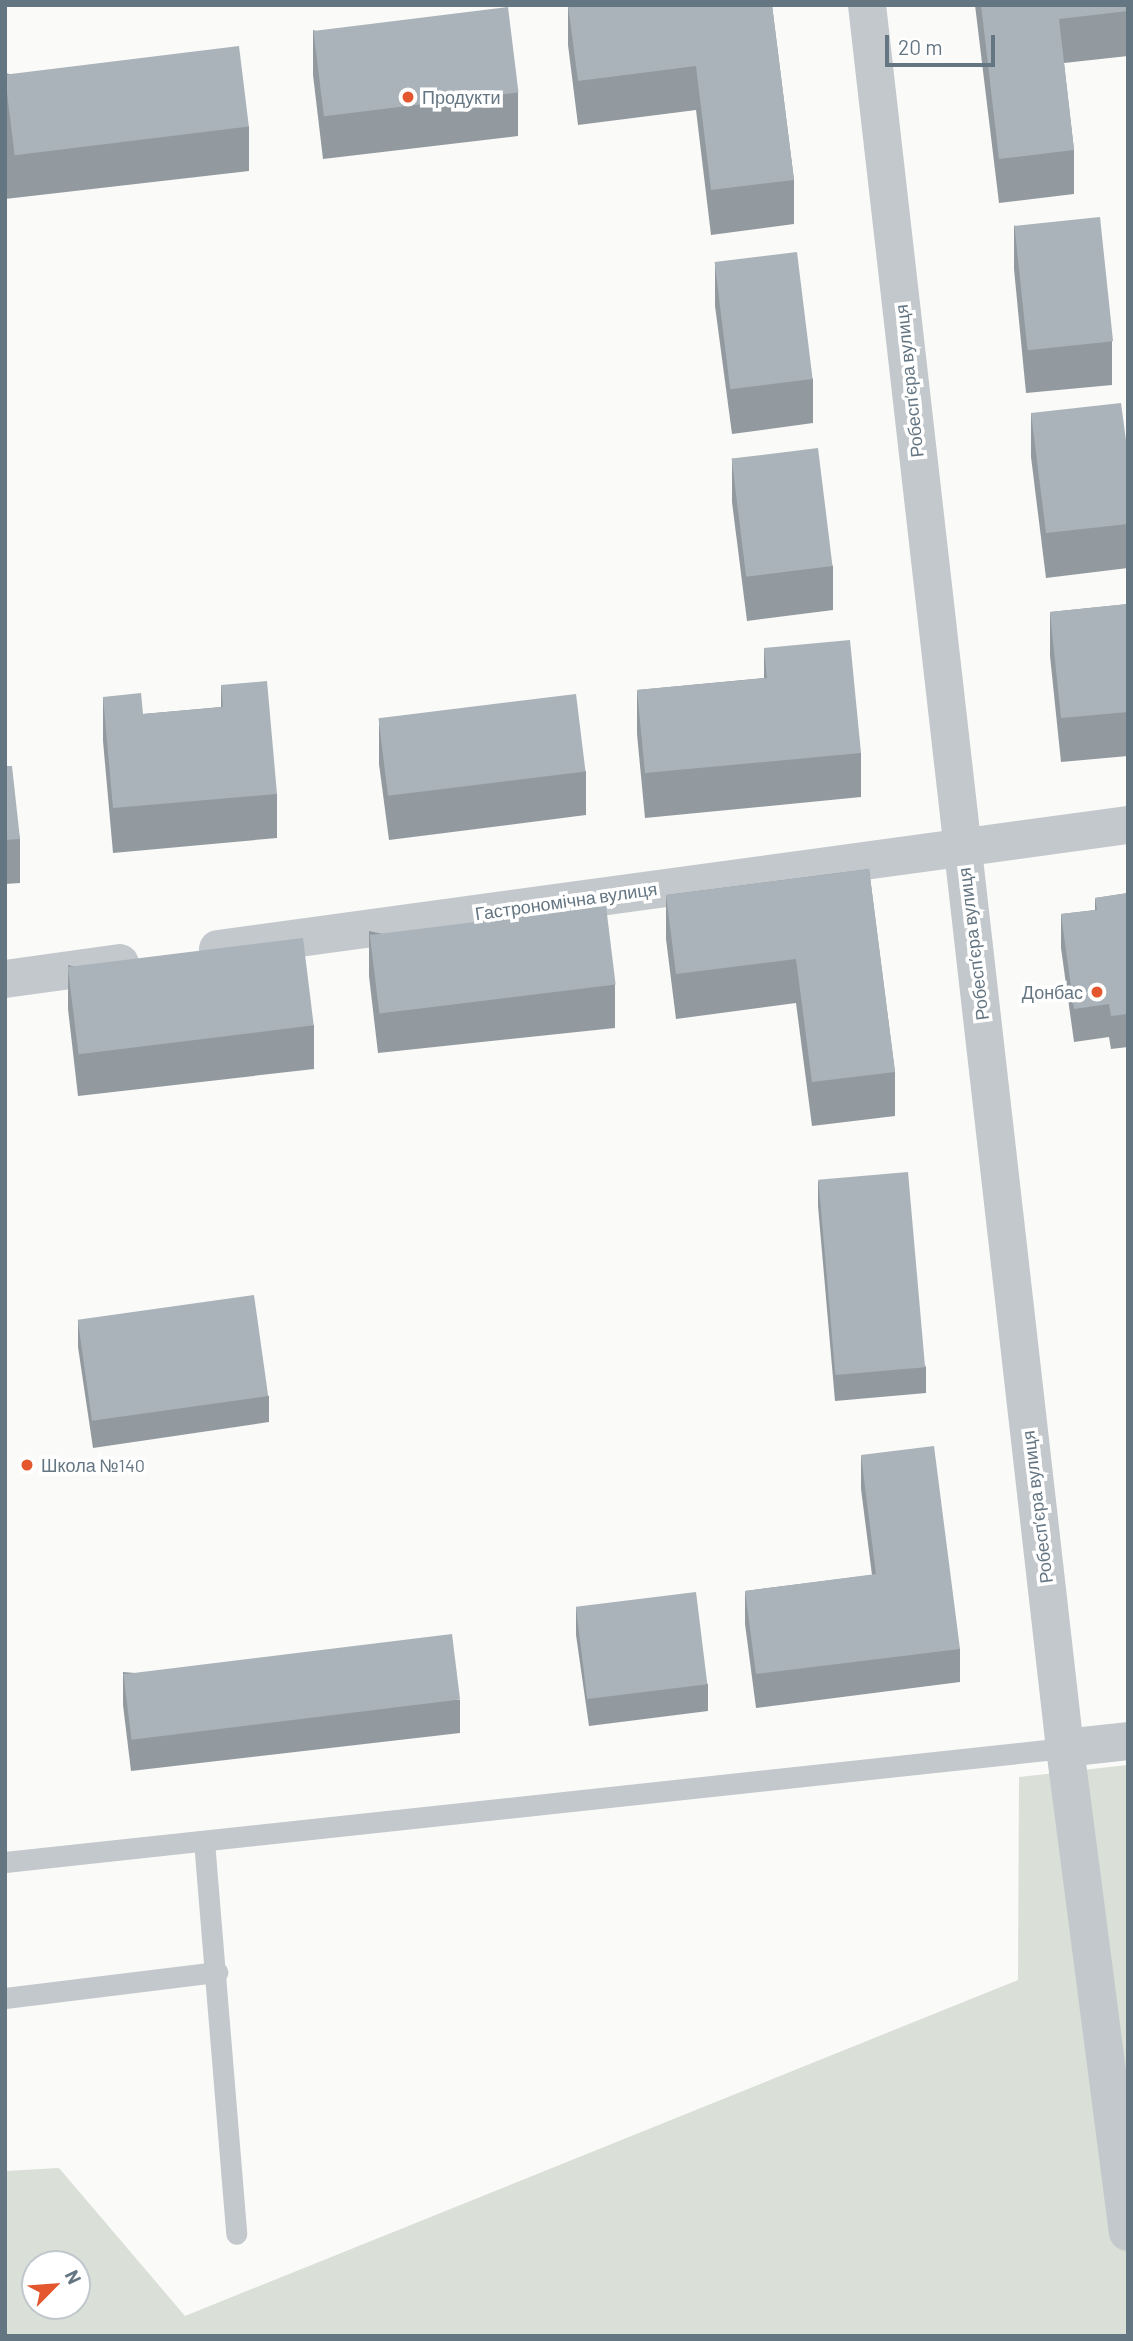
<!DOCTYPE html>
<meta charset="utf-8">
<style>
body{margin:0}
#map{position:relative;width:1133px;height:2341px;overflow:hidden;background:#fafaf8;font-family:Barlow,sans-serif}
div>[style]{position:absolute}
.green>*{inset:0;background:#dadfd7}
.service>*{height:21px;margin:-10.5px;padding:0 10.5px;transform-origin:10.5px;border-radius:10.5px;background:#c3c8cc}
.minor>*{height:38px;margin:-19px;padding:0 19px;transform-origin:19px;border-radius:19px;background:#c3c8cc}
.tertiary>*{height:38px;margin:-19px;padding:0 19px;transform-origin:19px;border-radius:19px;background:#c3c8cc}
.wall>*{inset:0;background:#929a9f}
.building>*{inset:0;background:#aab3b9;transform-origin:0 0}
.dots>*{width:19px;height:19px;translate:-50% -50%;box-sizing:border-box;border:4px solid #fff;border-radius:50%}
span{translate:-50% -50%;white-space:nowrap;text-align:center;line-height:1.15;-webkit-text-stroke:7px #fff;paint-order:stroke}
.poi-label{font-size:18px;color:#657683}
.left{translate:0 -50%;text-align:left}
.right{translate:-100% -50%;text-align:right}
.street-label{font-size:18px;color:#657683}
.frame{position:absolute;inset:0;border:7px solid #657683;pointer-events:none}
.north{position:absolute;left:21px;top:2250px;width:70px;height:70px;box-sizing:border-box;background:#fff;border:2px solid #c1c8cd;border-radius:50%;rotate:65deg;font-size:19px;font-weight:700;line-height:28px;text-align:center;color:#657683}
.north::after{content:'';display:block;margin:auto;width:24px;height:32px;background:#e4572e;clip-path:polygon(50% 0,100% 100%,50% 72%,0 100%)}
.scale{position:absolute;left:885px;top:35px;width:110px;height:32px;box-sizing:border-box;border:4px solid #657683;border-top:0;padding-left:9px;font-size:21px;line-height:24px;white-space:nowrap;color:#657683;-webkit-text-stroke:5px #fff;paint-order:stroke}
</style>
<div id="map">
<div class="green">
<div style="clip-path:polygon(evenodd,1128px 1765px,1128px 2336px,5px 2336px,5px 2171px,59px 2168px,185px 2316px,1018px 1980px,1019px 1777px,1128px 1765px,35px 2264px,77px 2264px,77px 2306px,35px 2306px,35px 2264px)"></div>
</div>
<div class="service">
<div style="left:204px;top:1841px;width:394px;rotate:85.3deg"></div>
<div style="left:5px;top:1862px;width:1066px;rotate:-6.14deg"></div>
<div style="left:5px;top:1998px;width:214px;rotate:-7deg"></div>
</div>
<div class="minor">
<div style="left:218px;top:949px;width:918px;rotate:-7.76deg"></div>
<div style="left:5px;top:979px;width:116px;rotate:-7.9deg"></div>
<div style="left:1065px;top:1748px;width:63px;rotate:-6.3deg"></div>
</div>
<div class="tertiary">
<div style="left:867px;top:5px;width:1754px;rotate:83.52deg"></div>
<div style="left:1065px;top:1748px;width:488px;rotate:82.6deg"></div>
</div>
<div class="wall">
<div style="clip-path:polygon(568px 5px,772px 5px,794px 180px,794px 224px,711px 235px,696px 110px,578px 125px,568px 45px)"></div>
<div style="clip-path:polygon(975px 5px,1128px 5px,1128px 56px,1064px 63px,1074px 150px,1074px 194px,999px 203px)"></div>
<div style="clip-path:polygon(313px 30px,518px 92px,518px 136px,323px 159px,313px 75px)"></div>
<div style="clip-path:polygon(5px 73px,249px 126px,249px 171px,5px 199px)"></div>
<div style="clip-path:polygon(1014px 225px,1112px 341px,1112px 385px,1026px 393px,1014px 269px)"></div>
<div style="clip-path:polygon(715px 262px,813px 379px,813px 423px,732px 434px,715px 306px)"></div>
<div style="clip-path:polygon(1031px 413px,1128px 455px,1128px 568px,1046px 578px,1031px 457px)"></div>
<div style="clip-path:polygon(732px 458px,833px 566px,833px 610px,747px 621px,732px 502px)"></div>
<div style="clip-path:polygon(1128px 604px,1128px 756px,1061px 762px,1050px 656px,1050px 612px)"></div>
<div style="clip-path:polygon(764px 648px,861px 753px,861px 797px,645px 818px,637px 734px,637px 690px,764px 678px)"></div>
<div style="clip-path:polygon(221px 685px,277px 794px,277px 838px,113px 853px,103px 741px,103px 697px,143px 714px,221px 707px)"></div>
<div style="clip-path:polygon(379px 719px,586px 771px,586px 815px,389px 840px,379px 764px)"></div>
<div style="clip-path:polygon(5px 766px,20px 839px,20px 883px,5px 884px)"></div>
<div style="clip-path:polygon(869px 869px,895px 1072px,895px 1116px,812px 1126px,796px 1003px,676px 1019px,666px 939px,666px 895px)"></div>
<div style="clip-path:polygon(1128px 893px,1128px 1047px,1111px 1049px,1109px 1037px,1074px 1042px,1061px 948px,1061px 914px,1095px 910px,1095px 898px)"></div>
<div style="clip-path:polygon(369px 931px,615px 984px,615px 1028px,378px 1053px,369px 976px)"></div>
<div style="clip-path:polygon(68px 965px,314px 1025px,314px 1069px,78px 1096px,68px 1009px)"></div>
<div style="clip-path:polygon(818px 1180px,926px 1367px,926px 1393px,835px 1401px,818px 1206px)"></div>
<div style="clip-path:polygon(78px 1321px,269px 1396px,269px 1422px,93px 1448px,78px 1347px)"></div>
<div style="clip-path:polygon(861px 1455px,960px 1649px,960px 1682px,756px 1708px,745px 1624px,745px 1591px,872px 1575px,861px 1489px)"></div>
<div style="clip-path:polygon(576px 1608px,708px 1684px,708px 1711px,589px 1726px,576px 1635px)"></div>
<div style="clip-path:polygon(123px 1672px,460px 1700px,460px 1733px,131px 1771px,123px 1705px)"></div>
</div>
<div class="building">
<div style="clip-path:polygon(568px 5px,772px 5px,794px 180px,711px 190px,696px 66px,578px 81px)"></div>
<div style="clip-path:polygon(981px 5px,1128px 5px,1128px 11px,1059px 19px,1074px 150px,999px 159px)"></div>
<div style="left:508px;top:7px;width:86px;height:196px;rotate:83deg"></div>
<div style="left:239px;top:46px;width:81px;height:236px;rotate:83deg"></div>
<div style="left:1100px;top:217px;width:125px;height:86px;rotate:84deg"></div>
<div style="left:797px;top:252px;width:128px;height:83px;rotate:83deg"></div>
<div style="clip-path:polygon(1121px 403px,1128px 455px,1128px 524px,1046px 533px,1031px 413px)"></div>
<div style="left:818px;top:448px;width:119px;height:87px;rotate:83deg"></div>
<div style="clip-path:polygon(1128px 604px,1128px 712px,1061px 718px,1050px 612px)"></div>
<div style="clip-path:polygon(850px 640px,861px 753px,645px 773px,637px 690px,767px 678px,764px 648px)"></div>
<div style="clip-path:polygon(267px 681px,277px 794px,113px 808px,103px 697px,141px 693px,143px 714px,223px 707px,221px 685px)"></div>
<div style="left:576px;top:694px;width:78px;height:199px;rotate:83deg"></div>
<div style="clip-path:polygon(5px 766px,12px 766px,20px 839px,5px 840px)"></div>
<div style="clip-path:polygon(869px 869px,895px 1072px,812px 1082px,796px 959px,676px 974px,666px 895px)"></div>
<div style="clip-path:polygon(1128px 893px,1128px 1014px,1111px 1016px,1109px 1004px,1074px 1009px,1061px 914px,1097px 910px,1095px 898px)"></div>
<div style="left:606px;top:906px;width:79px;height:238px;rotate:83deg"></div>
<div style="left:303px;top:938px;width:88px;height:237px;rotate:83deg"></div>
<div style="left:908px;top:1172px;width:196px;height:90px;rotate:85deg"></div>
<div style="left:254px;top:1295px;width:102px;height:178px;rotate:82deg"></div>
<div style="clip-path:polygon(934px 1446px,960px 1649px,756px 1674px,745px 1591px,876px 1574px,861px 1455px)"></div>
<div style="left:696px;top:1592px;width:93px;height:121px;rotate:83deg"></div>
<div style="left:452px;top:1634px;width:66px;height:331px;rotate:83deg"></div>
</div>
<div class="dots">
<div style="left:408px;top:97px;background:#e4572e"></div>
<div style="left:1097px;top:992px;background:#e4572e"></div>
<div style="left:27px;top:1465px;background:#e4572e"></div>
</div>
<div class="poi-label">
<span class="left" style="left:422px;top:97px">Продукти</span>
<span class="right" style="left:1083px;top:992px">Донбас</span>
<span class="left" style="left:41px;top:1465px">Школа №140</span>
</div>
<div class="street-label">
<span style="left:909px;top:381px;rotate:-96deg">Робесп’єра вулиця</span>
<span style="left:566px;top:901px;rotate:-8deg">Гастрономічна вулиця</span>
<span style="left:973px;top:944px;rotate:-97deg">Робесп’єра вулиця</span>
<span style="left:1037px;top:1507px;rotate:-97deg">Робесп’єра вулиця</span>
</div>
<div class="frame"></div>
<div class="north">N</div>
<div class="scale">20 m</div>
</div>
